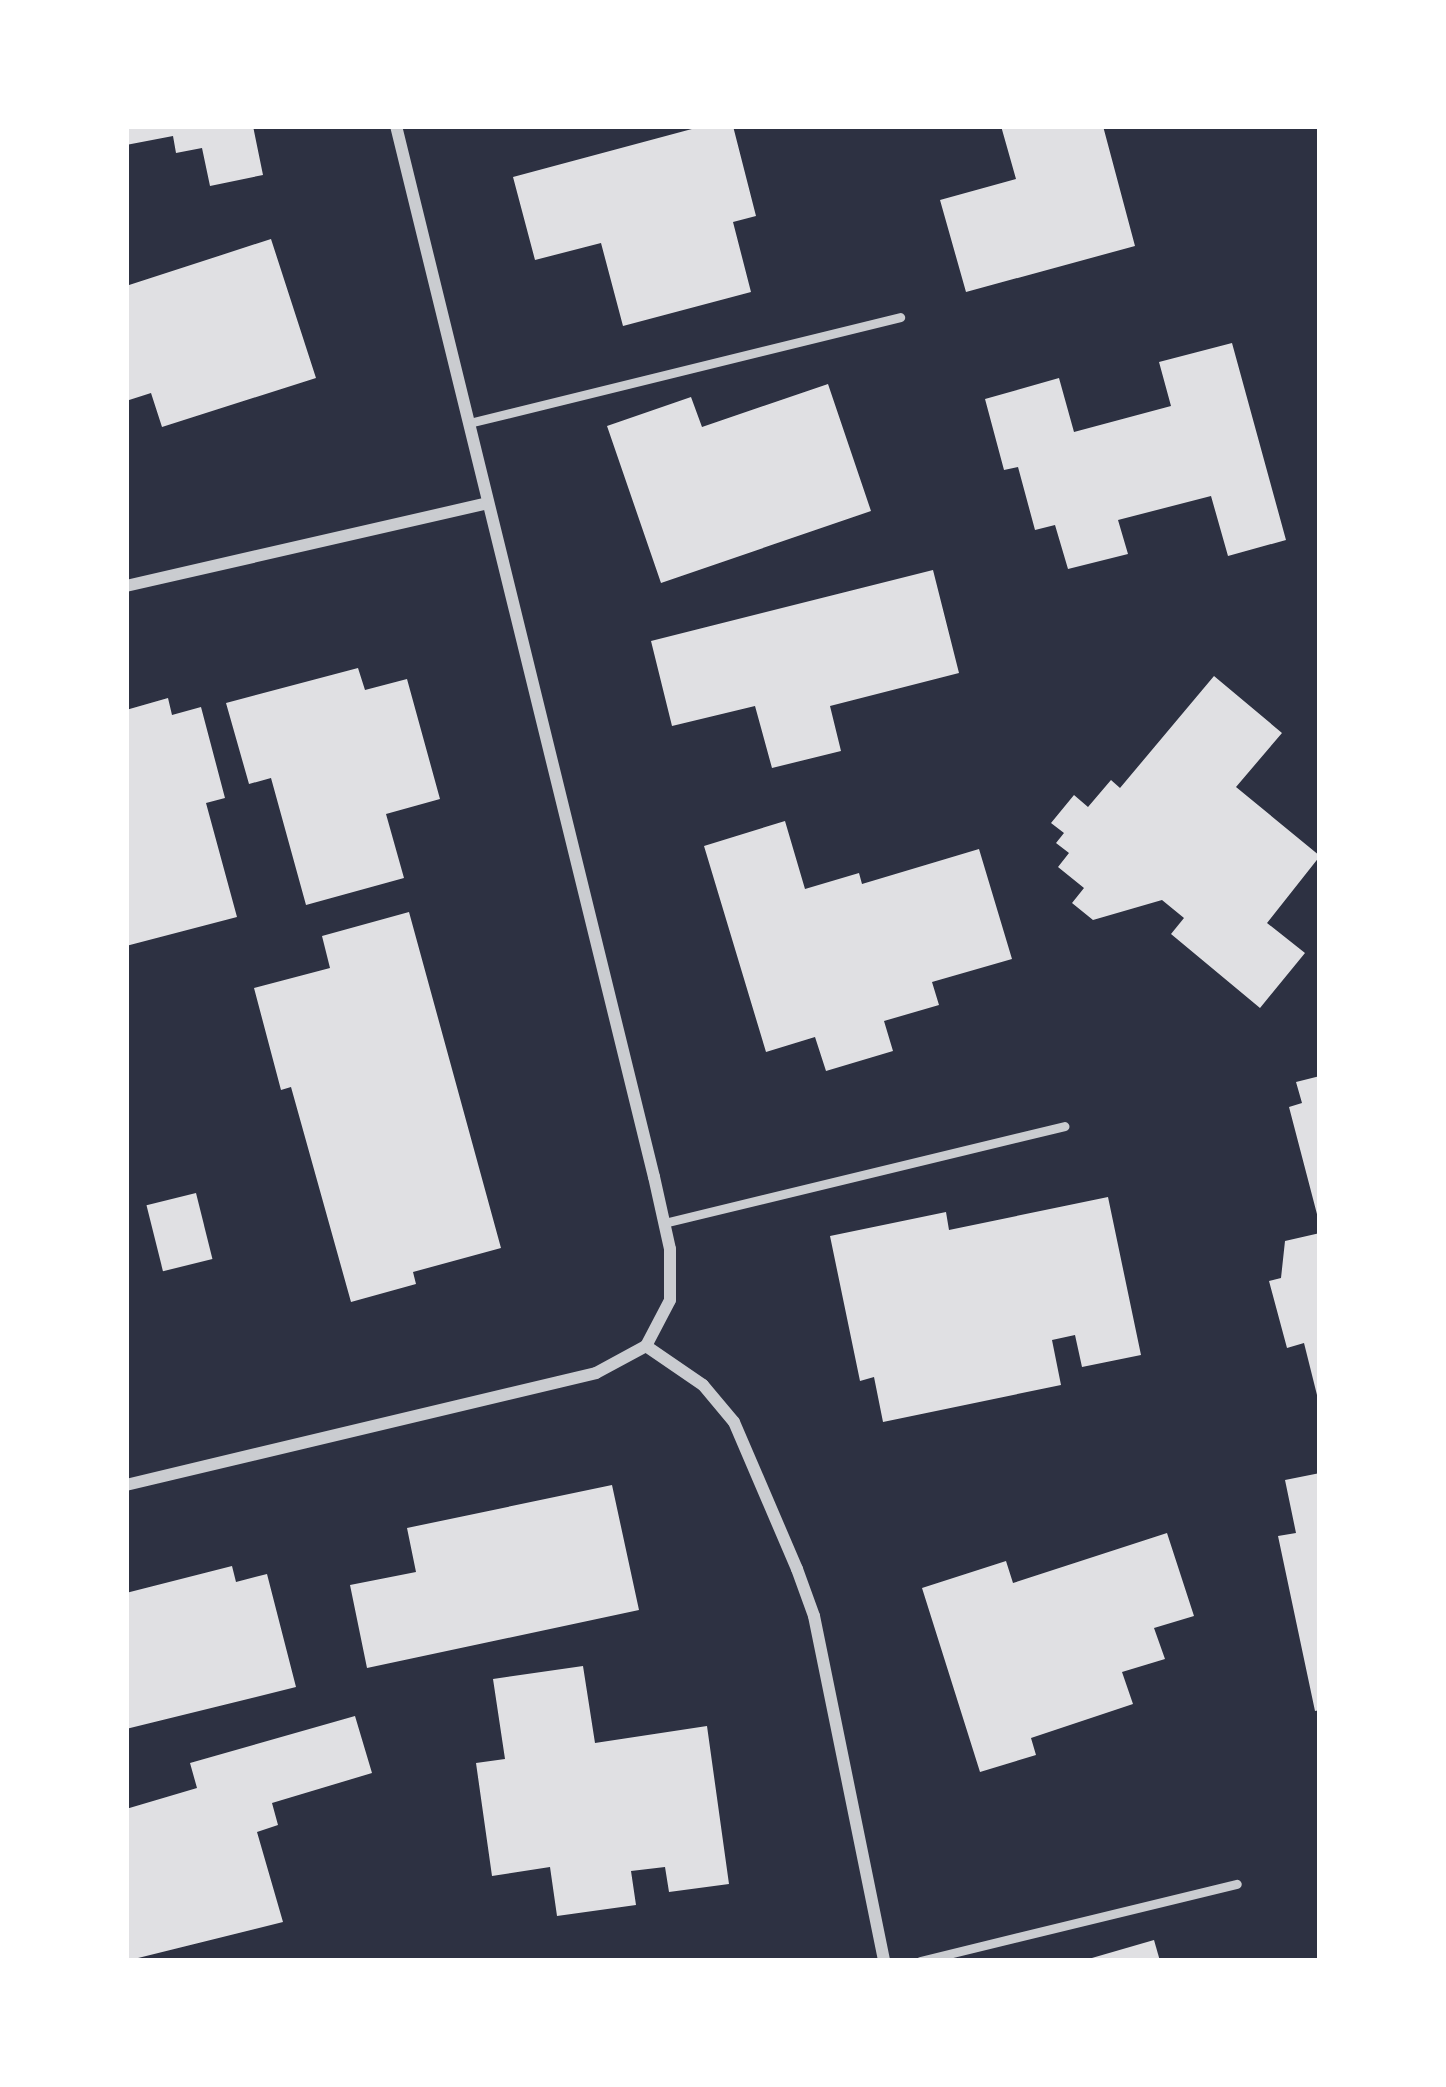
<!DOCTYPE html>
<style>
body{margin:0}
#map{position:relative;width:1446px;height:2087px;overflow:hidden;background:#2d3142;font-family:Quicksand,sans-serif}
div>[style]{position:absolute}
.building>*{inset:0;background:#e0e0e3;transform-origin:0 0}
.service>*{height:9px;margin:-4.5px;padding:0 4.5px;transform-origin:4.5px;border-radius:4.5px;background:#caccd0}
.minor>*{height:12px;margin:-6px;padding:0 6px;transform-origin:6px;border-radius:6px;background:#caccd0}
span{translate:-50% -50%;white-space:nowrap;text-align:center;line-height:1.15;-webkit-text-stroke:9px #fff;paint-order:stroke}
.frame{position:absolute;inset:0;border:129px solid #fff;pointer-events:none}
</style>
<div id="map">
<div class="building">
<div style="clip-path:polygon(126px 126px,253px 126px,263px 175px,210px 186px,202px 148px,176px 153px,173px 136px,126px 145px)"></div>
<div style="clip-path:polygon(703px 126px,733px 126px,756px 216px,733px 222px,751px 292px,623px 326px,601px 243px,535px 260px,513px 177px)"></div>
<div style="clip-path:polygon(1001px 126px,1103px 126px,1135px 246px,966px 292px,940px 200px,1016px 179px)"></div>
<div style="clip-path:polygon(271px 239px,316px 378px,162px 427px,151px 393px,126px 401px,126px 286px)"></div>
<div style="clip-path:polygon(1232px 343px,1286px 540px,1228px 556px,1211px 496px,1118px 520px,1128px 554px,1068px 569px,1055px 525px,1035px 530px,1018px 467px,1004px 470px,985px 399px,1059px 378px,1074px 432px,1171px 406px,1159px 362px)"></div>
<div style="clip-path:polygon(828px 384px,871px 511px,661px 583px,607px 426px,691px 397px,702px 427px)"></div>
<div style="clip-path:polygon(933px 570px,959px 673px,830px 706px,841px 751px,772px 768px,755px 706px,672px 726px,651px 641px)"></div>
<div style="clip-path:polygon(358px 668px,365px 690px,407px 679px,440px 799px,386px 814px,404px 878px,306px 905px,271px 778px,249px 784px,226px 703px)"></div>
<div style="clip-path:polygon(1214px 676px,1282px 733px,1236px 787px,1320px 856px,1267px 923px,1305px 953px,1260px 1008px,1171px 934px,1184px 918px,1162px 900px,1093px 920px,1072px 903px,1084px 888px,1058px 867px,1069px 853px,1056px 843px,1064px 833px,1051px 823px,1074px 795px,1088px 807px,1111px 780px,1120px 788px)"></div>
<div style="clip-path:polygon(168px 698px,172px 715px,201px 707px,225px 798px,206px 803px,237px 917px,126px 946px,126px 710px)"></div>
<div style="clip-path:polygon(785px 821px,805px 889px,859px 873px,862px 884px,979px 849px,1012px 959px,932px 982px,939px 1005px,884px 1021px,893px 1051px,826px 1071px,815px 1037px,766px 1052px,704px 846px)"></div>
<div style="clip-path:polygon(409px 912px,501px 1248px,413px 1272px,416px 1284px,351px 1302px,291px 1087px,281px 1090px,254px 988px,330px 968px,322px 936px)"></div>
<div style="clip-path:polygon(1320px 1076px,1320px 1218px,1318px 1218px,1289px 1107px,1302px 1103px,1296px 1082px)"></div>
<div style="left:196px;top:1193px;width:68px;height:51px;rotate:76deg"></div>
<div style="clip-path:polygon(1108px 1197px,1141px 1355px,1082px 1367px,1075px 1335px,1052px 1340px,1061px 1385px,883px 1422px,874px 1377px,860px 1381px,830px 1236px,946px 1212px,949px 1230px)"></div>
<div style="clip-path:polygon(1320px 1233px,1320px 1399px,1318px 1399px,1304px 1343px,1287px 1348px,1269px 1281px,1281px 1278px,1285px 1241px)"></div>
<div style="clip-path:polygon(1320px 1473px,1320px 1710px,1315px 1711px,1278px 1536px,1296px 1533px,1285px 1480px)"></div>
<div style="clip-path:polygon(612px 1485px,639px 1610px,367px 1668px,350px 1585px,416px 1572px,407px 1528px)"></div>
<div style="clip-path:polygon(1167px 1533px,1194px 1616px,1154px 1628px,1165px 1659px,1122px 1672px,1133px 1704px,1031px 1738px,1036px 1755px,980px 1772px,922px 1588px,1006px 1561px,1013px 1583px)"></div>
<div style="clip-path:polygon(232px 1566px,236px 1582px,267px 1574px,296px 1687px,126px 1729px,126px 1593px)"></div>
<div style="clip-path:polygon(583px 1666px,595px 1743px,707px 1726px,729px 1884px,669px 1892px,665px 1867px,631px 1871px,636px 1905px,557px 1916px,550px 1867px,492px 1876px,476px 1763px,505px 1759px,493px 1679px)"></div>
<div style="clip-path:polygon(355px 1716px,372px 1773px,272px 1803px,278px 1825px,257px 1832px,283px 1922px,126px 1961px,126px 1809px,197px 1788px,190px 1763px)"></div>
<div style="clip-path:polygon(1154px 1940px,1160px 1961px,1085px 1961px,1085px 1960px)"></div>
</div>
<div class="service">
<div style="left:469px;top:423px;width:444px;rotate:-13.8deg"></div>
<div style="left:664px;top:1223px;width:412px;rotate:-13.6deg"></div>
<div style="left:920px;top:1961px;width:326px;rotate:-13.7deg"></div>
</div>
<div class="minor">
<div style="left:126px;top:586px;width:371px;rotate:-12.9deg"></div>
<div style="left:646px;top:1346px;width:69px;rotate:34.4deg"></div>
<div style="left:703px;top:1385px;width:48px;rotate:50deg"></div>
<div style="left:734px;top:1422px;width:160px;rotate:66.8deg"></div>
<div style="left:797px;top:1569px;width:50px;rotate:70.1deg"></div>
<div style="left:814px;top:1616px;width:352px;rotate:78.5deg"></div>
<div style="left:126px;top:1485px;width:483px;rotate:-13.4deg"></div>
<div style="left:596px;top:1373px;width:57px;rotate:-28.4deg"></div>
<div style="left:646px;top:1346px;width:52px;rotate:-62.4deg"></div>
<div style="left:670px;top:1300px;width:51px;rotate:-90deg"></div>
<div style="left:670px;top:1249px;width:74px;rotate:-102.5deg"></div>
<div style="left:654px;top:1177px;width:1082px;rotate:-103.79deg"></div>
</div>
<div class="frame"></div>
</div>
